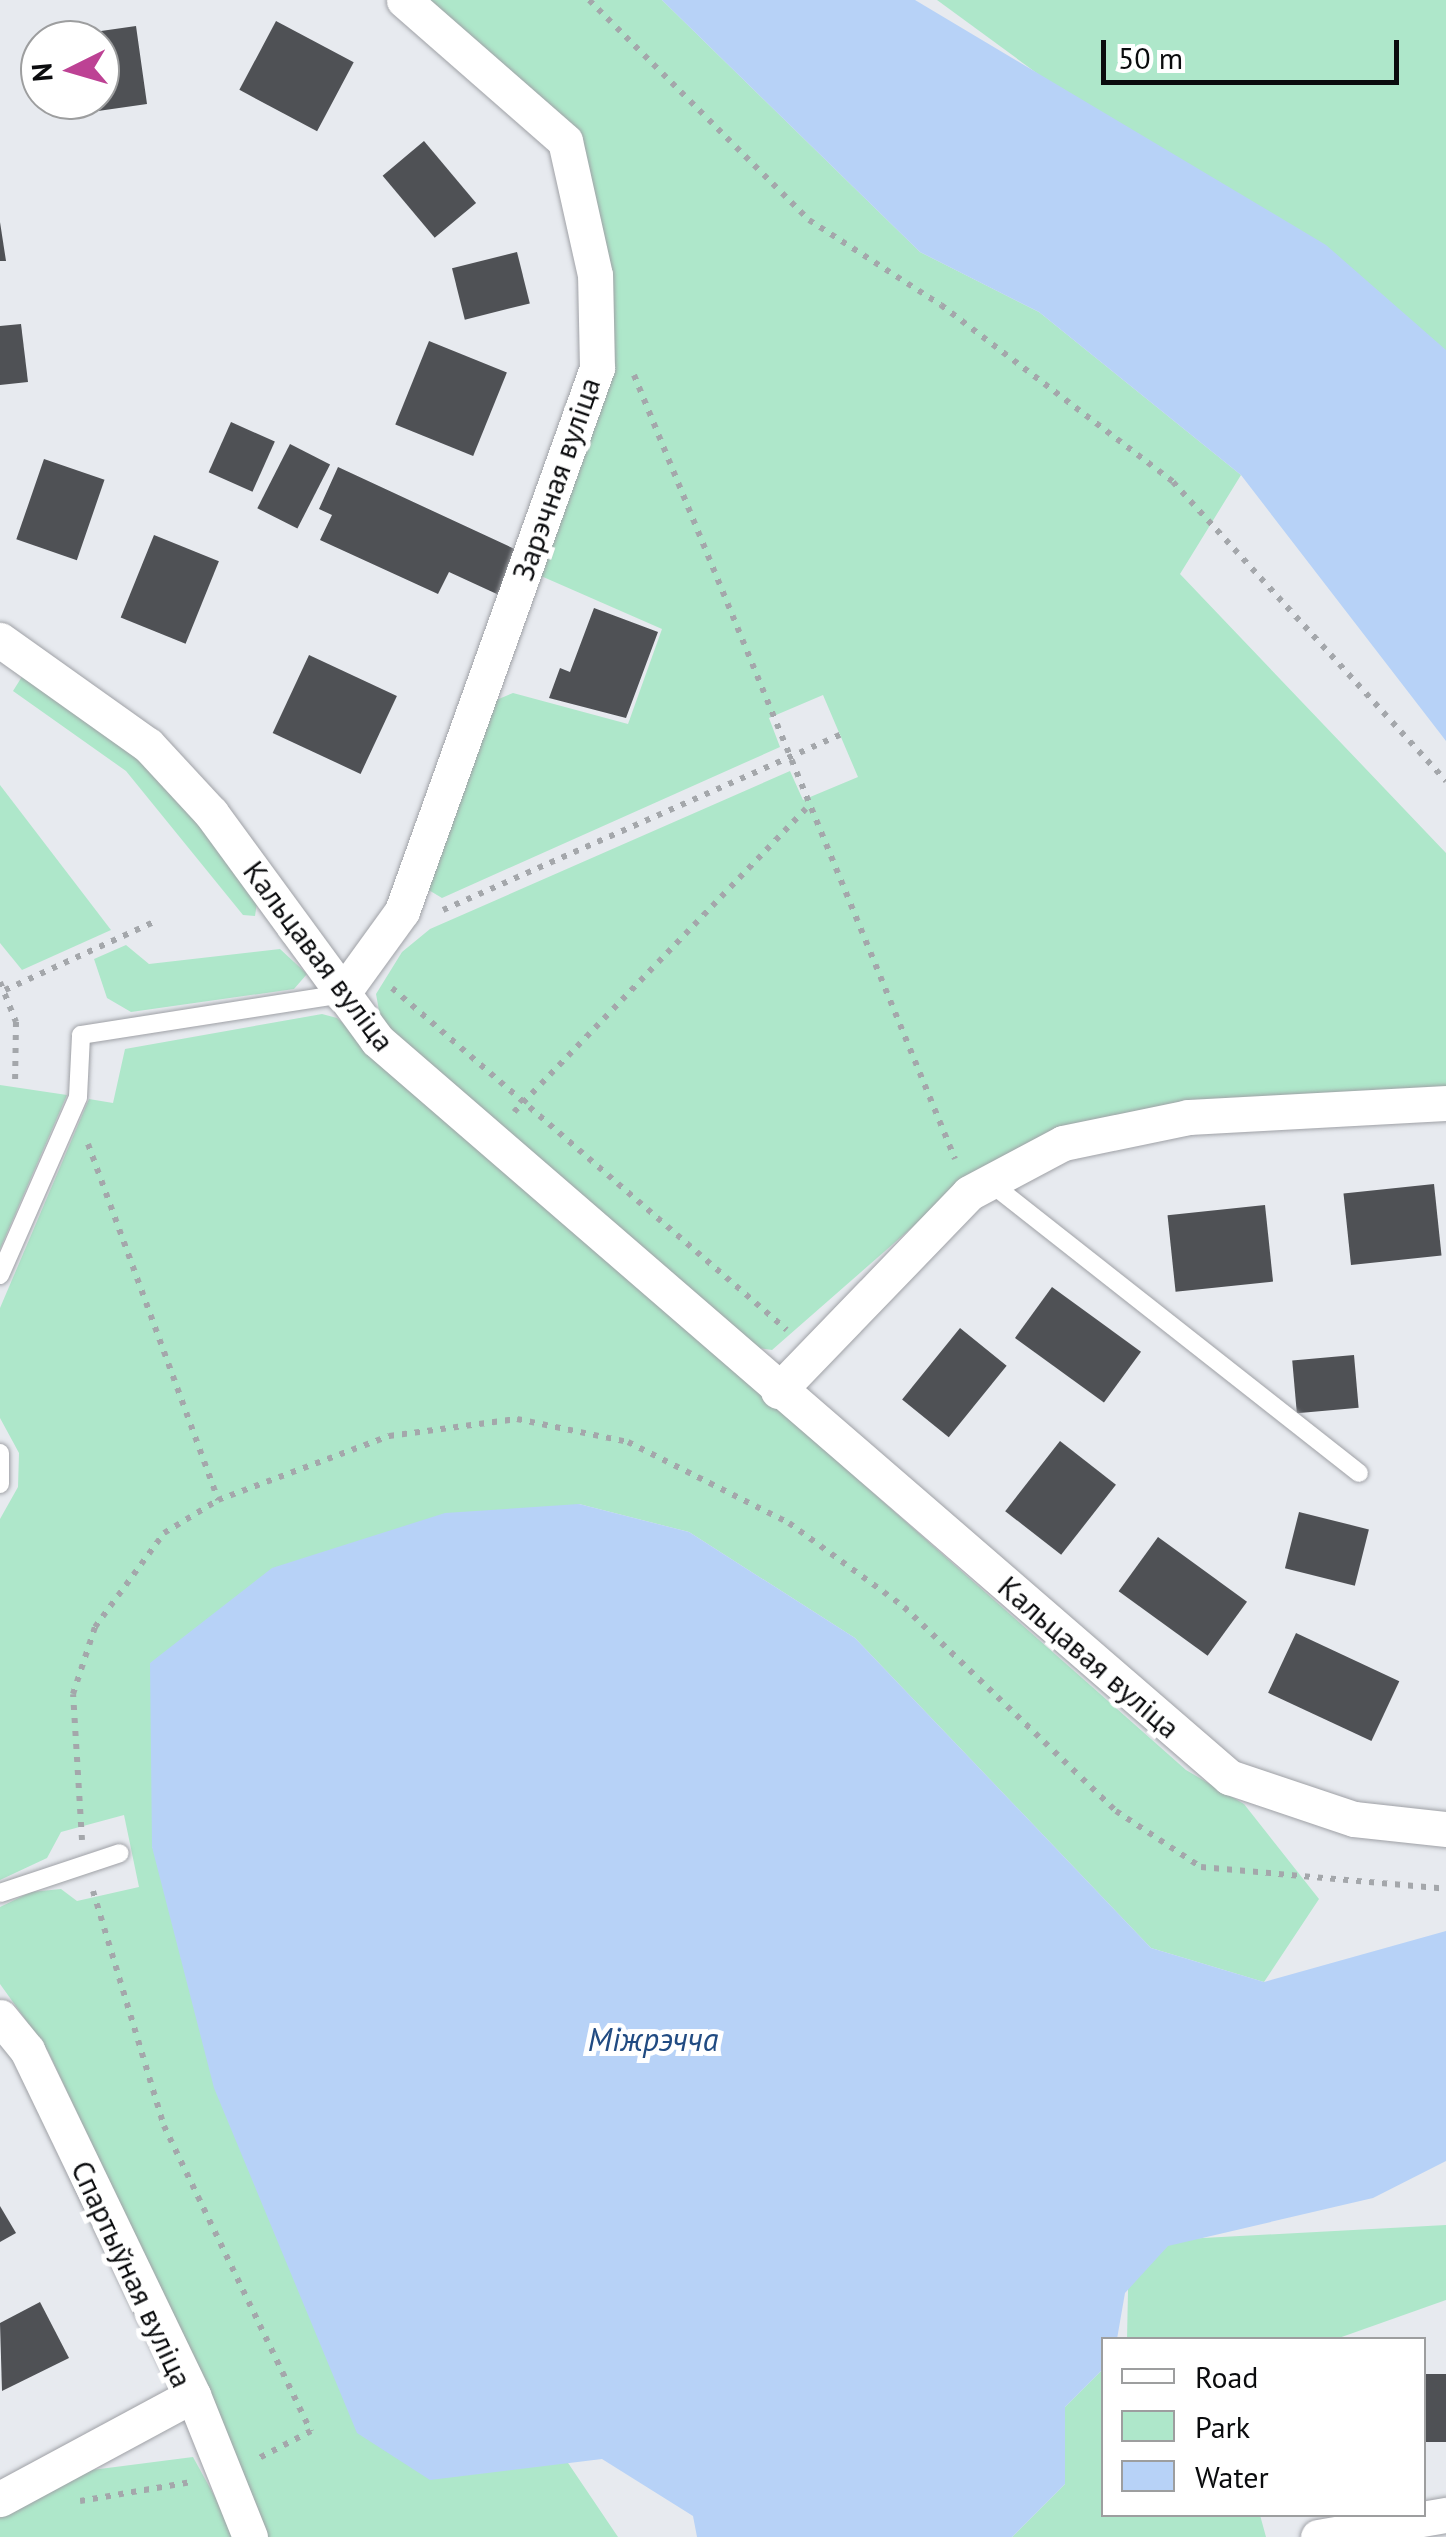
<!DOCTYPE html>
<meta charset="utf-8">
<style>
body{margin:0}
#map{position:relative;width:1446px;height:2537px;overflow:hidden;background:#e7eaef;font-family:"PT Sans",sans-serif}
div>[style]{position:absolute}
.green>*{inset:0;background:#aee7ca}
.water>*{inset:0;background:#b7d2f7}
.building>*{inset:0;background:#4f5155;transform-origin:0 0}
.path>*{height:6px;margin-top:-3px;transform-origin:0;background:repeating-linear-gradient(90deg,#a4a7ab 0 5px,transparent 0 13px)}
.roads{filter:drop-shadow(0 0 2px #9fa1a6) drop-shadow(0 0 2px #9fa1a6)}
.service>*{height:18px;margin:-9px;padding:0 9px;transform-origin:9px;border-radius:9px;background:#fff}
.minor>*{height:35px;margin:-17.5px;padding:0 17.5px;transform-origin:17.5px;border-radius:17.5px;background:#fff}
span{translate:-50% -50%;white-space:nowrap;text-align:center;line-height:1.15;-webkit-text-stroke:10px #fff;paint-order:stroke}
.street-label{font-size:30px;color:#0b0c0e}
.water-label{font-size:32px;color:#214b82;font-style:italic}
.legend{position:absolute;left:1101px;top:2337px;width:325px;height:180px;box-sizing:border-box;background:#fff;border:2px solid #9d9e9f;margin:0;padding:12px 18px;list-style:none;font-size:30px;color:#0b0c0e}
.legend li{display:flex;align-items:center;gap:20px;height:50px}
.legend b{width:50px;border:2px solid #9d9e9f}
.north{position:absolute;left:20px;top:20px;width:100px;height:100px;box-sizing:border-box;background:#fff;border:2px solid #9d9e9f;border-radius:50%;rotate:265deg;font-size:28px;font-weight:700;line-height:40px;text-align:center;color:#0b0c0e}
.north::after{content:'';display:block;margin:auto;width:35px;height:45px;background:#bd4294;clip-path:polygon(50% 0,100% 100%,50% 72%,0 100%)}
.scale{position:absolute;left:1101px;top:40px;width:298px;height:45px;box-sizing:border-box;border:5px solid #0b0c0e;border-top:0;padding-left:12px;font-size:30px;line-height:35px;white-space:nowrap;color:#0b0c0e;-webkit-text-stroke:8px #fff;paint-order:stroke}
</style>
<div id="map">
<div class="green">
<div style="clip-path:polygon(427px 0,662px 0,920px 252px,1039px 312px,1241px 475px,1180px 574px,1446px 853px,1446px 1091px,1187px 1107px,965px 1181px,772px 1350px,751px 1347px,382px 1027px,376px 994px,402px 952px,430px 929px,790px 771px,803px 800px,858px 777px,823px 695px,769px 718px,780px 747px,442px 898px,427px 889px,494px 701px,513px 693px,628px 724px,662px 629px,541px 576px,610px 372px,579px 141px)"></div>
<div style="clip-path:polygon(937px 0,1446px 0,1446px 373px)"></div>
<div style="clip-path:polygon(23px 675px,139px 759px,198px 823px,257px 903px,255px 916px,243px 915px,126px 771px,13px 691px)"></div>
<div style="clip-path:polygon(0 785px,111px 930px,22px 970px,0 943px)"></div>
<div style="clip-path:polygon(126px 945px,149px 964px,280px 949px,307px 974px,294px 989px,131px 1012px,107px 998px,94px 959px)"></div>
<div style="clip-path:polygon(322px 1014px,337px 1018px,1186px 1770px,1244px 1804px,1319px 1899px,1264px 1982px,1151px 1948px,855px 1638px,689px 1532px,579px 1504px,152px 1847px,618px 2537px,262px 2537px,193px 2359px,48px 2051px,0 1984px,0 1907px,31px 1892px,61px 1889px,77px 1901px,139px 1887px,124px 1815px,61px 1832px,47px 1858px,0 1880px,0 1519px,18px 1487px,19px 1453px,0 1418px,0 1308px,89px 1099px,113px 1103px,125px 1049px)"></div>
<div style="clip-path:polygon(0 1085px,67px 1095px,0 1249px)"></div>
<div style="clip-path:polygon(1446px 2225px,1446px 2300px,1336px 2339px,1127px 2340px,1129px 2242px)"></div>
<div style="clip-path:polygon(1103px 2369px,1104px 2514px,1260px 2515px,1266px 2537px,1012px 2537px,1065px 2484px,1065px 2407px)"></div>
<div style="clip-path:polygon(193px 2457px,237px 2537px,0 2537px,0 2518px,84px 2471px)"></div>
</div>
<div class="water">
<div style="clip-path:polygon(662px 0,915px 0,1326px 245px,1446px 350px,1446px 741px,1241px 475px,1039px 312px,920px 252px)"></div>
<div style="clip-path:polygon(579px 1504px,689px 1532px,855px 1638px,1151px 1948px,1264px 1982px,1446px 1931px,1446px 2161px,1373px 2198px,1168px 2246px,1125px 2293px,1117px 2339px,1104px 2340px,1103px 2369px,1065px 2407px,1065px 2484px,1012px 2537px,697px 2537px,693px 2516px,602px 2459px,430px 2480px,357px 2433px,214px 2088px,152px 1847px,150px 1663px,272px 1568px,445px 1513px)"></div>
</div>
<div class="building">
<div style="left:276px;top:21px;width:88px;height:78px;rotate:28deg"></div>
<div style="clip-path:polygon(136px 26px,147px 104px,70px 115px,68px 100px,100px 100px,100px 40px,59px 37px)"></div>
<div style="left:424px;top:141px;width:81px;height:54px;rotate:50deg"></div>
<div style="clip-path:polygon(0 222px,6px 261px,0 261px)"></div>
<div style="left:517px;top:252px;width:53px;height:67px;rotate:76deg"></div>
<div style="clip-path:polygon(21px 324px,28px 382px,0 385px,0 326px)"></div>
<div style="left:429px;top:341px;width:84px;height:90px;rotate:22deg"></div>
<div style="left:231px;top:422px;width:48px;height:55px;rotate:24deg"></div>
<div style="left:290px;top:444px;width:45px;height:72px;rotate:27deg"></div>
<div style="left:44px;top:459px;width:64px;height:85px;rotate:19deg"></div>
<div style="clip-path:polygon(338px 467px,519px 551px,499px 595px,449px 572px,438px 594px,320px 540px,332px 515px,319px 509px)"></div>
<div style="left:154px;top:535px;width:70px;height:89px;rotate:22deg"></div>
<div style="clip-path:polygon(594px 608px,658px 632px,626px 718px,549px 698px,560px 668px,570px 672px)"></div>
<div style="left:309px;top:655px;width:97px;height:86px;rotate:25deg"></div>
<div style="left:1434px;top:1184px;width:72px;height:91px;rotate:84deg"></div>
<div style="left:1265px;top:1205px;width:77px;height:98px;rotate:84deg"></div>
<div style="left:1052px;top:1287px;width:110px;height:63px;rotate:36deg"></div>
<div style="left:960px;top:1328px;width:60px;height:92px;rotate:39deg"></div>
<div style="left:1354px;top:1355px;width:53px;height:62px;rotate:85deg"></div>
<div style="left:1060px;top:1441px;width:71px;height:89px;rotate:38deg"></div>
<div style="left:1299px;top:1512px;width:72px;height:58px;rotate:14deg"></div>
<div style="left:1158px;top:1537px;width:110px;height:67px;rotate:36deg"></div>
<div style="left:1296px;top:1633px;width:114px;height:66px;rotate:25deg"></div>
<div style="clip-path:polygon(0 2206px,16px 2233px,0 2242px)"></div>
<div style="clip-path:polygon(40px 2302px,69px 2358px,2px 2391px,0 2323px)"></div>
<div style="left:1446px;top:2374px;width:68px;height:22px;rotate:90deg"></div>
</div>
<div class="path">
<div style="left:589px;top:0;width:311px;rotate:45deg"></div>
<div style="left:809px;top:220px;width:157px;rotate:32.8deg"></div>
<div style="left:941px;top:305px;width:292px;rotate:37.3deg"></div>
<div style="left:1173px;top:482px;width:405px;rotate:47.6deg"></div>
<div style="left:634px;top:375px;width:847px;rotate:67.73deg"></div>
<div style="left:443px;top:910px;width:434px;rotate:-23.8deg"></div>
<div style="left:0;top:982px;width:43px;rotate:68.2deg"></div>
<div style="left:16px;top:1022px;width:65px;rotate:90.9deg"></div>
<div style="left:392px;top:988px;width:522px;rotate:40.89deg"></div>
<div style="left:5px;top:990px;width:166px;rotate:-24.6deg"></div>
<div style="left:514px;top:1112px;width:421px;rotate:-46.1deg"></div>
<div style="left:88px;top:1144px;width:379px;rotate:69.9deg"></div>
<div style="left:82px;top:1840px;width:146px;rotate:-93.5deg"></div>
<div style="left:73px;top:1694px;width:71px;rotate:-71.8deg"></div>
<div style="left:95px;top:1627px;width:117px;rotate:-53.7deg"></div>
<div style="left:164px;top:1533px;width:63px;rotate:-31.4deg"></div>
<div style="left:218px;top:1500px;width:183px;rotate:-20.5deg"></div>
<div style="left:389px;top:1436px;width:129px;rotate:-7.6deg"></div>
<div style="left:517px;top:1419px;width:113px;rotate:11.7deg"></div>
<div style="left:628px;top:1442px;width:180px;rotate:26.7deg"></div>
<div style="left:789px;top:1523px;width:142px;rotate:36.1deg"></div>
<div style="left:904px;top:1607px;width:294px;rotate:43.9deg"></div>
<div style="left:1116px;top:1811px;width:102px;rotate:33.4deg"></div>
<div style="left:1201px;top:1867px;width:246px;rotate:5.1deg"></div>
<div style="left:93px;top:1891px;width:245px;rotate:73.2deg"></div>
<div style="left:164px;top:2126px;width:339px;rotate:64.3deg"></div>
<div style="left:311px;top:2431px;width:63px;rotate:152.6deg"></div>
<div style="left:80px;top:2501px;width:113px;rotate:-9.7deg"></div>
</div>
<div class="roads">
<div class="service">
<div style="left:988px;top:1181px;width:472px;rotate:38.2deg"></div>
<div style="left:0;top:1275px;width:194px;rotate:-66.3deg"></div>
<div style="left:78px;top:1097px;width:62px;rotate:-87.2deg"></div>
<div style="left:81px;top:1035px;width:264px;rotate:-8.9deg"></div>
<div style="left:0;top:1453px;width:31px;rotate:90deg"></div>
<div style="left:0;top:1893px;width:126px;rotate:-18.4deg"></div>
</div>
<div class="minor">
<div style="left:0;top:640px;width:181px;rotate:35.4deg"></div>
<div style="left:148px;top:745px;width:93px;rotate:47.2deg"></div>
<div style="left:211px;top:813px;width:281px;rotate:53.8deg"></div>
<div style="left:377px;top:1040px;width:1127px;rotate:40.86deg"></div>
<div style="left:1229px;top:1777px;width:132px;rotate:18.6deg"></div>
<div style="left:1354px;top:1819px;width:93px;rotate:6.2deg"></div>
<div style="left:342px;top:994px;width:102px;rotate:-54.1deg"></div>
<div style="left:402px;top:911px;width:577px;rotate:-70.25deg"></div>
<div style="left:597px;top:368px;width:93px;rotate:-91.2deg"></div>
<div style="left:595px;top:275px;width:137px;rotate:-102.6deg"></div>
<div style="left:565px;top:141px;width:214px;rotate:-138.8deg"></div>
<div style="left:778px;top:1391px;width:275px;rotate:-46deg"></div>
<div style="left:969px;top:1193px;width:106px;rotate:-28deg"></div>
<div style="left:1063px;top:1143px;width:128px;rotate:-11.7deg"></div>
<div style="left:1188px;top:1117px;width:258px;rotate:-3.1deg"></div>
<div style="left:0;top:2017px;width:43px;rotate:50.7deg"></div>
<div style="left:27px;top:2050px;width:383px;rotate:64.3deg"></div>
<div style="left:193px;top:2395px;width:153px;rotate:68.1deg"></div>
<div style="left:0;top:2499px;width:219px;rotate:-28.3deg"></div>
<div style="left:1318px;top:2537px;width:130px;rotate:-9.8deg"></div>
</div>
</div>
<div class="street-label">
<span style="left:556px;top:479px;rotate:-71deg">Зарэчная вуліца</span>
<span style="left:319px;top:956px;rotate:53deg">Кальцавая вуліца</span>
<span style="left:1089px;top:1657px;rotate:41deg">Кальцавая вуліца</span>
<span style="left:132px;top:2274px;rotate:65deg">Спартыўная вуліца</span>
</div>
<div class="water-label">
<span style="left:653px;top:2039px">Міжрэчча</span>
</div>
<ul class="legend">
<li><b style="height:12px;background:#fff"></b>Road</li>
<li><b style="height:28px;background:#aee7ca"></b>Park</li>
<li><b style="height:28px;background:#b7d2f7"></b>Water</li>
</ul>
<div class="north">N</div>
<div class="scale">50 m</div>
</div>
